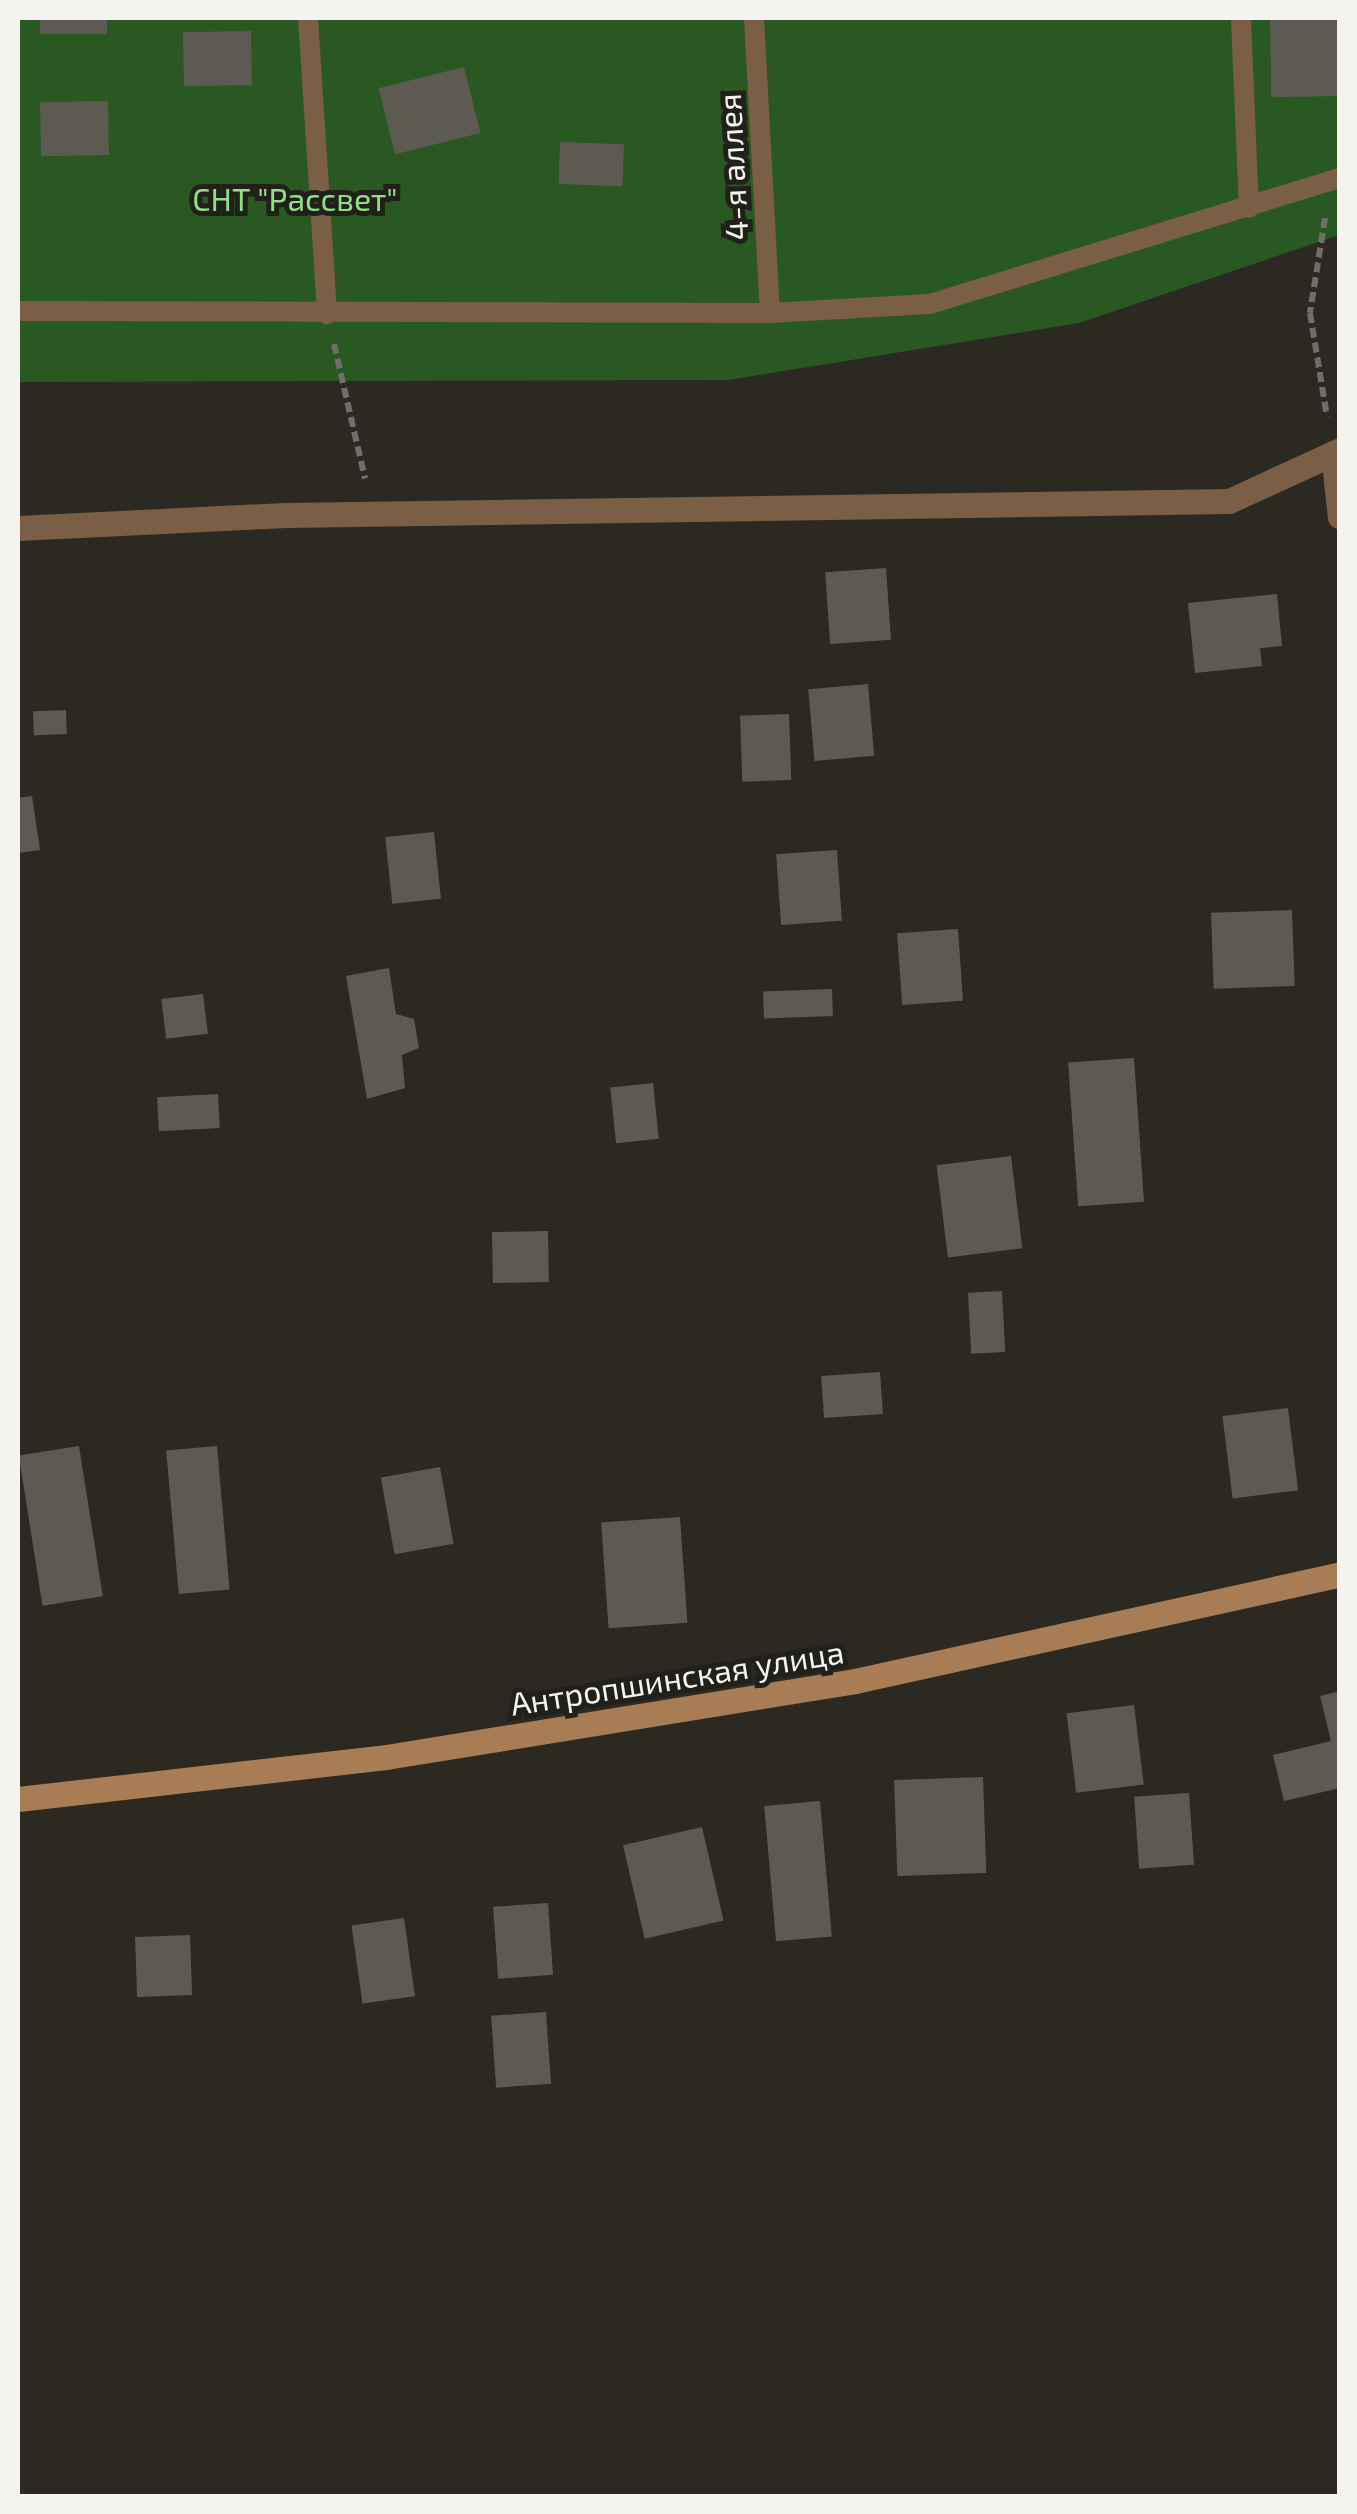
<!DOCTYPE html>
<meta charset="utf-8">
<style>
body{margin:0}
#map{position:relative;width:1357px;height:2514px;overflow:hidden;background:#2c2923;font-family:"Exo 2",sans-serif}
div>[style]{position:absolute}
.green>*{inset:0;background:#295822}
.building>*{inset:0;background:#5d5a54;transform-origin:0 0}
.path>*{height:6px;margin-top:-3px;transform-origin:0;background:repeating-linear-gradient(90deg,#706e69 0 10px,transparent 0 15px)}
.lane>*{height:20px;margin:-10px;padding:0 10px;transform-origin:10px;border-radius:10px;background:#7a5f46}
.street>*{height:25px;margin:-12.5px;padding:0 12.5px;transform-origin:12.5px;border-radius:12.5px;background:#7a5f46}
.secondary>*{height:25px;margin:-12.5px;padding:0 12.5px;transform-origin:12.5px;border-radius:12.5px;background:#a87c54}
span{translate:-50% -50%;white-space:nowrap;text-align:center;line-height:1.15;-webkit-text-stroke:10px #22201a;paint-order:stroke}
.street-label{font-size:32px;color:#f4f3ef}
.park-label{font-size:32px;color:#91df85}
.frame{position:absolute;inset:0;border:20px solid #f4f3ef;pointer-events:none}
</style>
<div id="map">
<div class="green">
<div style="clip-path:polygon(18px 18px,1339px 18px,1339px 235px,1079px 323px,728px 380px,18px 382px)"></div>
</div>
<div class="building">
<div style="left:40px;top:18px;width:67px;height:16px"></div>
<div style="left:1339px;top:18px;width:78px;height:69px;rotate:89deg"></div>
<div style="left:251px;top:31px;width:54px;height:68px;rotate:89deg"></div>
<div style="left:464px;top:67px;width:68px;height:88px;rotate:76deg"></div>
<div style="left:108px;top:101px;width:54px;height:68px;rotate:89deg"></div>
<div style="left:560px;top:142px;width:64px;height:42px;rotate:2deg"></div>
<div style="left:886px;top:568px;width:72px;height:61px;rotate:86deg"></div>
<div style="clip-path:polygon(1277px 594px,1282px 646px,1260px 648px,1262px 666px,1195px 673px,1188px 603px)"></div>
<div style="left:868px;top:684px;width:72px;height:60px;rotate:85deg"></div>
<div style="left:66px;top:710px;width:24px;height:33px;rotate:88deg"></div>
<div style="left:789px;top:714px;width:66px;height:49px;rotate:88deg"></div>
<div style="clip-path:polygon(32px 796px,40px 850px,18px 853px,18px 798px)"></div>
<div style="left:434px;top:832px;width:67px;height:49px;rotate:84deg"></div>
<div style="left:837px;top:850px;width:71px;height:61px;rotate:86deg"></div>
<div style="left:1292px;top:910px;width:76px;height:81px;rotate:88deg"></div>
<div style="left:958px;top:929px;width:72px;height:61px;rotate:86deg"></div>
<div style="clip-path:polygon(389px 968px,396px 1014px,414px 1019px,419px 1048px,402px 1055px,405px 1088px,367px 1099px,346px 976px)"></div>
<div style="left:832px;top:989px;width:27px;height:69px;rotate:88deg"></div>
<div style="left:203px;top:994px;width:40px;height:42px;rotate:83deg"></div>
<div style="left:1134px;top:1058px;width:144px;height:66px;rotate:86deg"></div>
<div style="left:653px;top:1083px;width:56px;height:43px;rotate:84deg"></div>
<div style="left:218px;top:1094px;width:34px;height:61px;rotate:87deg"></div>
<div style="left:1011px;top:1156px;width:93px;height:75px;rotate:83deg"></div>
<div style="left:548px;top:1231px;width:51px;height:56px;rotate:89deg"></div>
<div style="left:1002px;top:1291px;width:61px;height:34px;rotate:87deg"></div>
<div style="left:880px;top:1372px;width:42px;height:59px;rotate:86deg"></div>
<div style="left:1288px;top:1408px;width:83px;height:66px;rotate:83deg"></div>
<div style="left:79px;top:1446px;width:152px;height:61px;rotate:81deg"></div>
<div style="left:217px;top:1446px;width:144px;height:51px;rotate:85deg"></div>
<div style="left:440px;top:1467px;width:78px;height:60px;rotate:80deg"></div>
<div style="left:680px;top:1517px;width:106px;height:79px;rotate:86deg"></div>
<div style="clip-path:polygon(1340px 1691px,1340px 1788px,1284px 1801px,1273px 1755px,1331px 1741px,1320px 1696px)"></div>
<div style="left:1134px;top:1705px;width:80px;height:68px;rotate:83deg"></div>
<div style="left:983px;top:1777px;width:96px;height:89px;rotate:88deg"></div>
<div style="left:1189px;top:1793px;width:72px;height:55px;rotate:86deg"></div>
<div style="left:820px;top:1801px;width:136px;height:56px;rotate:85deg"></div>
<div style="left:702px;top:1827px;width:96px;height:81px;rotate:77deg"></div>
<div style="left:548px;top:1903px;width:72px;height:55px;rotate:86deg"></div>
<div style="left:404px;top:1918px;width:79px;height:53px;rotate:82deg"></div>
<div style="left:190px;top:1935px;width:60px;height:55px;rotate:88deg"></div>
<div style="left:546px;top:2012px;width:72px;height:55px;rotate:86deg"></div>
</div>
<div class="path">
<div style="left:1325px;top:218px;width:96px;rotate:99deg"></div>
<div style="left:1310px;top:313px;width:105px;rotate:80.7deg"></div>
<div style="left:334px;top:344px;width:138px;rotate:77deg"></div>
</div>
<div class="lane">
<div style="left:308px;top:18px;width:297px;rotate:86.3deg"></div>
<div style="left:754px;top:18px;width:295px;rotate:86.9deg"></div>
<div style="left:1241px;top:18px;width:190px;rotate:87.6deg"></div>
<div style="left:18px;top:311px;width:752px;rotate:0.15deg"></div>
<div style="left:770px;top:313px;width:160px;rotate:-3.2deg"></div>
<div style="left:930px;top:304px;width:429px;rotate:-17.1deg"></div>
</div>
<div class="street">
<div style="left:1333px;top:453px;width:64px;rotate:83.8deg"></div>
<div style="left:18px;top:528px;width:268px;rotate:-2.8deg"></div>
<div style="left:286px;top:515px;width:943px;rotate:-0.85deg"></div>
<div style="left:1229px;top:501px;width:122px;rotate:-24.7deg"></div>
</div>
<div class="secondary">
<div style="left:18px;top:1799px;width:370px;rotate:-6.5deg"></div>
<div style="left:386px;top:1757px;width:475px;rotate:-9.2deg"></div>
<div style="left:855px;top:1681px;width:497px;rotate:-12.4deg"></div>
</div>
<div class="street-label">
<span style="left:732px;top:167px;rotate:-93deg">4-я аллея</span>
<span style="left:677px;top:1677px;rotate:-9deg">Антропшинская улица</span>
</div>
<div class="park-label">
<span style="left:295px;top:198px">СНТ "Рассвет"</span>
</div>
<div class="frame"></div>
</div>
